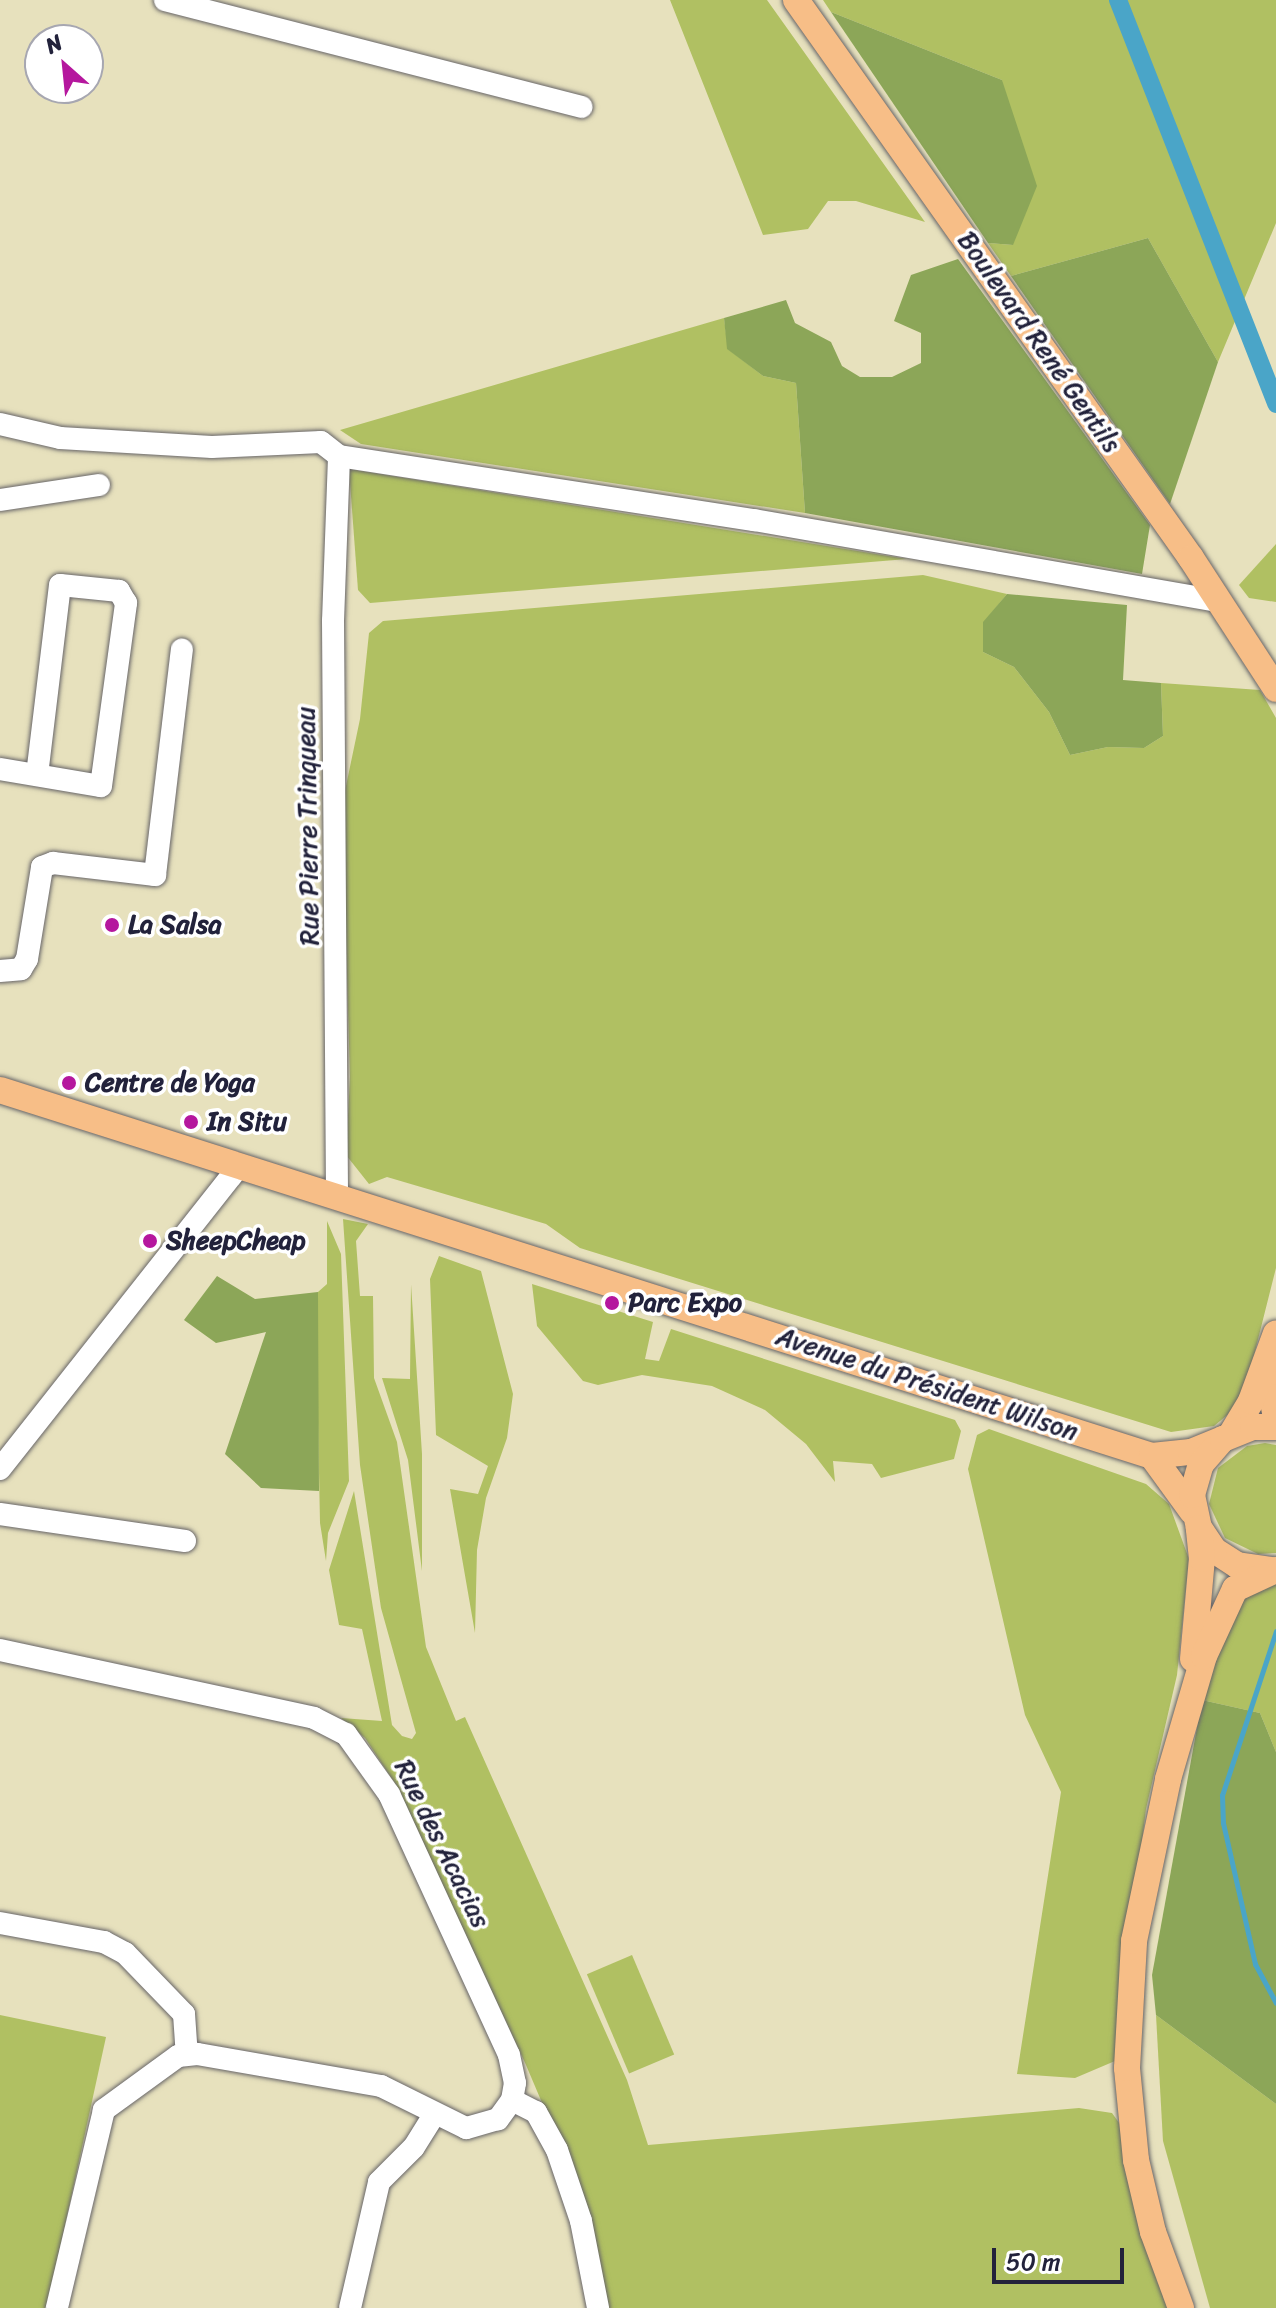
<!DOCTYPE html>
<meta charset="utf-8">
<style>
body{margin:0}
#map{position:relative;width:1276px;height:2308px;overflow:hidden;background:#e7e1bd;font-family:Sriracha,sans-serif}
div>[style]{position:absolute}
.green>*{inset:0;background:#b0c062;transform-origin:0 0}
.forest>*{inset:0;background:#8ca658}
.stream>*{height:5px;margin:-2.5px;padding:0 2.5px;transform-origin:2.5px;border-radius:2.5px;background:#4aa5c8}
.canal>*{height:18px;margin:-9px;padding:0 9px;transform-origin:9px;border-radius:9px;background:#4aa5c8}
.roads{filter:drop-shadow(0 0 2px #676568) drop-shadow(0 0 2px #676568)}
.minor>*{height:22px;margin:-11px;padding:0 11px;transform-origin:11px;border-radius:11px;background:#fff}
.major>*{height:26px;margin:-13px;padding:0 13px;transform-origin:13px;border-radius:13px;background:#f7be87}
.dots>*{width:22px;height:22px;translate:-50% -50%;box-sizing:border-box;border:4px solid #fff;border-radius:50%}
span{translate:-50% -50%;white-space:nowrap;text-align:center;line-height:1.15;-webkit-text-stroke:7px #fff;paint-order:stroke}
.street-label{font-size:26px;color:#22223b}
.poi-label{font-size:26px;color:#22223b;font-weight:700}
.left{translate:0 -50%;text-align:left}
.north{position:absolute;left:24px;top:24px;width:80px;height:80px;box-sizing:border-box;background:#fff;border:2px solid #a7a7b1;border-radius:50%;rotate:333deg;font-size:22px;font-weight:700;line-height:32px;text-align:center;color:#22223b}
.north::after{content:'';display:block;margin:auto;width:28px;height:36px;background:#b5179e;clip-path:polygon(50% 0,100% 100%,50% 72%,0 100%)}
.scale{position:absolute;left:992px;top:2248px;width:132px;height:36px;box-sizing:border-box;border:4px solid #22223b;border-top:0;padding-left:10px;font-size:24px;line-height:28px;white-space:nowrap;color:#22223b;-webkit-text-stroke:6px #fff;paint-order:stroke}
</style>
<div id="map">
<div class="green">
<div style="clip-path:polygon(670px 0,767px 0,925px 222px,856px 201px,828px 201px,808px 229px,763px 235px)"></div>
<div style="clip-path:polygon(823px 0,1276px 0,1276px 223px,1218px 362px,1148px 238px,1011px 276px,988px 243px,1013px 245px,1002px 80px,831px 12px)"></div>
<div style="clip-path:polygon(724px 318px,728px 349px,763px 376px,796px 383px,805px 513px,361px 444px,340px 430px)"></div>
<div style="clip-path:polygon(349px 469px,907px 559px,370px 603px,358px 590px)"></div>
<div style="clip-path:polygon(1276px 544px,1276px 602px,1249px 598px,1239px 585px)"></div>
<div style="clip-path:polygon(923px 575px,1007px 594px,984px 622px,983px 652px,1014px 667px,1049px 712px,1070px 755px,1108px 747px,1144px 748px,1163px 736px,1161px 683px,1260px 690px,1276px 718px,1276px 1268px,1245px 1391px,1232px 1411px,1214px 1426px,1171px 1432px,580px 1248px,546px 1224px,387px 1177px,369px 1184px,346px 1155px,350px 1077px,342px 805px,360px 719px,369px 633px,383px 621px)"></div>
<div style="clip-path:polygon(343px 1219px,368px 1224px,356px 1241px,360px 1296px,373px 1296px,374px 1378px,397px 1442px,426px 1647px,456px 1721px,465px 1717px,627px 2080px,648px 2145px,1079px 2108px,1112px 2113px,1122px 2127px,1170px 2308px,605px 2308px,587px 2209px,526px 2065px,398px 1788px,365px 1738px,341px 1718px,382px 1721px,362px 1629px,339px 1625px,329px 1570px,354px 1491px,392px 1725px,402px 1736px,412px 1739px,416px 1733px,381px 1608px,360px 1465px)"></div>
<div style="clip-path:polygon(327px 1221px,341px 1254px,349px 1481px,328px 1533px,326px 1561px,320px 1523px,316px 1321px,318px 1292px,327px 1284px)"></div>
<div style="clip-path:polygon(439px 1256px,481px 1271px,513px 1394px,507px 1438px,486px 1498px,477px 1550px,475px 1633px,450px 1489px,478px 1494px,488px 1466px,436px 1435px,430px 1279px)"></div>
<div style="clip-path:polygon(411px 1284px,422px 1454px,422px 1571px,408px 1460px,382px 1378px,410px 1379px)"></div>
<div style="clip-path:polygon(532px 1284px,653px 1322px,645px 1359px,659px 1361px,671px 1329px,955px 1420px,961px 1431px,954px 1459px,881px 1478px,872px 1464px,833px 1461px,835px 1482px,806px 1444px,765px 1410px,712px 1386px,642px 1375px,598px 1385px,583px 1381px,537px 1326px)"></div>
<div style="clip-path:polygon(989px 1429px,1146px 1484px,1169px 1504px,1189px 1559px,1177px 1675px,1146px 1809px,1115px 2061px,1075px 2078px,1017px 2074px,1061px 1792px,1025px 1715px,968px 1469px,977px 1435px)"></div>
<div style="clip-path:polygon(1265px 1443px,1276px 1445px,1276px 1553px,1258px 1554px,1225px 1538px,1209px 1504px,1218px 1468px,1247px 1446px)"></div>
<div style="clip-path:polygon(1276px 1583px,1276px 1752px,1260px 1713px,1202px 1700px,1230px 1609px,1251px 1589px)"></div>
<div style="left:632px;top:1955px;width:108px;height:49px;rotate:67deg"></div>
<div style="clip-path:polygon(0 2015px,106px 2037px,47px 2308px,0 2308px)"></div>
<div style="clip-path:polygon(1156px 2015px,1276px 2104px,1276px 2308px,1210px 2308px,1163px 2141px)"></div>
</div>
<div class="forest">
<div style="clip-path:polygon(831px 12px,1002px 80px,1037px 186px,1013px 245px,988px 243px)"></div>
<div style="clip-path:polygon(1148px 238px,1218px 362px,1170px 504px,1011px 276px)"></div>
<div style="clip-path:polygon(958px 259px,1150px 525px,1142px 574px,805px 513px,796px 383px,763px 376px,727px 349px,724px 318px,786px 300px,795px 323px,831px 342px,842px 366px,860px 377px,892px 377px,921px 363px,921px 333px,894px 321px,911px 275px)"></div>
<div style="clip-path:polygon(1007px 594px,1127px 605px,1123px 680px,1161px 683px,1163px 736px,1144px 748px,1108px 747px,1070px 755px,1049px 712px,1014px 667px,983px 652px,983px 622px)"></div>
<div style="clip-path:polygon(217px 1276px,255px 1299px,318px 1292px,319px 1491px,261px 1488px,225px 1454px,266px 1332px,216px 1343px,184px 1320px)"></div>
<div style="clip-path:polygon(1202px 1700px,1260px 1713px,1276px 1752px,1276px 2104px,1156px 2015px,1152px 1975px)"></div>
</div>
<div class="stream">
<div style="left:1276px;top:1631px;width:173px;rotate:108.2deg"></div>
<div style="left:1222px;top:1795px;width:28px;rotate:88deg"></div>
<div style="left:1223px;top:1823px;width:145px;rotate:77.2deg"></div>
<div style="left:1255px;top:1964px;width:44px;rotate:61.7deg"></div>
</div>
<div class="canal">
<div style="left:1118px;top:0;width:434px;rotate:68.6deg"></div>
</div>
<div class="roads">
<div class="minor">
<div style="left:165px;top:0;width:430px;rotate:14.4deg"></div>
<div style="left:0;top:424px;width:62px;rotate:13.1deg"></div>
<div style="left:60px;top:438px;width:152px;rotate:3.4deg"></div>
<div style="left:212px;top:447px;width:109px;rotate:-2.6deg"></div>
<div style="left:321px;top:442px;width:23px;rotate:38deg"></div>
<div style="left:339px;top:456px;width:420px;rotate:8.8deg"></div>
<div style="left:754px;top:520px;width:473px;rotate:9.9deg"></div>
<div style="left:0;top:500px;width:100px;rotate:-8.6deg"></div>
<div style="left:0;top:769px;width:102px;rotate:9.6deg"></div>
<div style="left:101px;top:786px;width:185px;rotate:-82.2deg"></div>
<div style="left:126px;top:603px;width:14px;rotate:-120deg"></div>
<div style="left:119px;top:591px;width:59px;rotate:-174.2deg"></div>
<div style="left:60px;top:585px;width:191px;rotate:96.9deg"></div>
<div style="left:0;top:971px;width:21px;rotate:-5deg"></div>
<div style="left:21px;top:969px;width:12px;rotate:-59deg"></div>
<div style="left:27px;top:959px;width:93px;rotate:-80.7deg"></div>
<div style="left:42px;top:867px;width:12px;rotate:-20deg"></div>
<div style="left:53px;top:863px;width:103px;rotate:6.7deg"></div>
<div style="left:155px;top:875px;width:227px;rotate:-83.2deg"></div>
<div style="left:337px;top:1194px;width:573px;rotate:-90.4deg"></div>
<div style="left:333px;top:621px;width:165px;rotate:-87.9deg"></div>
<div style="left:0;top:1469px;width:387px;rotate:-51.7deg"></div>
<div style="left:0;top:1514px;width:187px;rotate:8.3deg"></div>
<div style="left:0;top:1650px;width:321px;rotate:12.2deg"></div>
<div style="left:314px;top:1718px;width:36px;rotate:27deg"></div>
<div style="left:346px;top:1734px;width:74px;rotate:54.4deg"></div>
<div style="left:389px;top:1794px;width:287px;rotate:65.3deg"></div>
<div style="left:509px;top:2055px;width:29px;rotate:78deg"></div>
<div style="left:515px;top:2083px;width:17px;rotate:100deg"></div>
<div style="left:512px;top:2100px;width:24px;rotate:126deg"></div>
<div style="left:498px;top:2119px;width:33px;rotate:164deg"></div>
<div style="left:466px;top:2128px;width:95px;rotate:-153.7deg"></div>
<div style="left:381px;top:2086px;width:187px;rotate:-170.1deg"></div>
<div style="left:197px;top:2054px;width:19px;rotate:174deg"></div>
<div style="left:178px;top:2056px;width:92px;rotate:143.9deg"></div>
<div style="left:104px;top:2110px;width:204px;rotate:103.4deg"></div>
<div style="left:0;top:1923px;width:106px;rotate:10.4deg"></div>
<div style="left:104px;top:1942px;width:24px;rotate:28deg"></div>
<div style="left:125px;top:1953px;width:85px;rotate:46deg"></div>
<div style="left:184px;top:2014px;width:39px;rotate:86deg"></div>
<div style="left:512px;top:2100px;width:27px;rotate:27deg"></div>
<div style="left:536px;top:2112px;width:43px;rotate:61.1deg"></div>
<div style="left:557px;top:2150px;width:75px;rotate:71.3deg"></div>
<div style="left:581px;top:2221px;width:89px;rotate:78.9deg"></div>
<div style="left:350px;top:2308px;width:129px;rotate:-77deg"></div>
<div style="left:379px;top:2182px;width:49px;rotate:-45deg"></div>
<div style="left:414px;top:2147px;width:39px;rotate:-58deg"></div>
</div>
<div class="major">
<div style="left:796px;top:0;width:684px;rotate:54.71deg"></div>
<div style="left:1191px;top:558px;width:156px;rotate:57deg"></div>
<div style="left:0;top:1090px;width:1209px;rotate:17.63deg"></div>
<div style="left:1152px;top:1456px;width:39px;rotate:-6deg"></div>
<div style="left:1191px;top:1452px;width:35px;rotate:-22deg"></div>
<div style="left:1275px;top:1362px;width:35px;rotate:95deg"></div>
<div style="left:1272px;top:1397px;width:21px;rotate:79deg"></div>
<div style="left:1232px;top:1433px;width:37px;rotate:-59deg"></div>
<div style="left:1251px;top:1401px;width:72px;rotate:-69.8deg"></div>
<div style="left:1152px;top:1456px;width:68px;rotate:54deg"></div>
<div style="left:1272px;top:1570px;width:35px;rotate:-172deg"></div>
<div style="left:1237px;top:1565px;width:27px;rotate:-147deg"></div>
<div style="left:1214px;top:1550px;width:27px;rotate:-124deg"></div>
<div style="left:1199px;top:1528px;width:34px;rotate:-102deg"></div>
<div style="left:1192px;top:1495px;width:32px;rotate:-74deg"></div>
<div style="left:1201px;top:1464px;width:33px;rotate:-49deg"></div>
<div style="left:1223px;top:1439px;width:32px;rotate:-22deg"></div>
<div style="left:1253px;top:1427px;width:23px"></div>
<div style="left:1193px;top:1659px;width:100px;rotate:-84.9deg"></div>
<div style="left:1202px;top:1559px;width:31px;rotate:-96deg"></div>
<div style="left:1181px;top:2308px;width:81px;rotate:-110.2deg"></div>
<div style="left:1153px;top:2232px;width:74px;rotate:-103.3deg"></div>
<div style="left:1136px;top:2160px;width:92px;rotate:-95.6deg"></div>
<div style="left:1127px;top:2068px;width:127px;rotate:-86.8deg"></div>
<div style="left:1134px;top:1941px;width:166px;rotate:-78.1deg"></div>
<div style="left:1168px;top:1779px;width:128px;rotate:-73.7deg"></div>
<div style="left:1204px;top:1656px;width:74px;rotate:-65.2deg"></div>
<div style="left:1235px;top:1589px;width:45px;rotate:-24.9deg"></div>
</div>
</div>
<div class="dots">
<div style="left:112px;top:925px;background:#b5179e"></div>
<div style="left:69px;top:1083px;background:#b5179e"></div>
<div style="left:191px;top:1122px;background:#b5179e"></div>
<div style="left:150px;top:1241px;background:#b5179e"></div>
<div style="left:612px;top:1303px;background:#b5179e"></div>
</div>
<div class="street-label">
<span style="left:1039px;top:342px;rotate:55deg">Boulevard René Gentils</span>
<span style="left:308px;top:826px;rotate:-91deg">Rue Pierre Trinqueau</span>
<span style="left:927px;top:1384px;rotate:18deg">Avenue du Président Wilson</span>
<span style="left:442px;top:1844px;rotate:64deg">Rue des Acacias</span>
</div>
<div class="poi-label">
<span class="left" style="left:128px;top:925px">La Salsa</span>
<span class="left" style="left:85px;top:1083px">Centre de Yoga</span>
<span class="left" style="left:207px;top:1122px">In Situ</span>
<span class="left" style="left:166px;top:1241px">SheepCheap</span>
<span class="left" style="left:628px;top:1303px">Parc Expo</span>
</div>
<div class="north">N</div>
<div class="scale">50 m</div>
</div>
